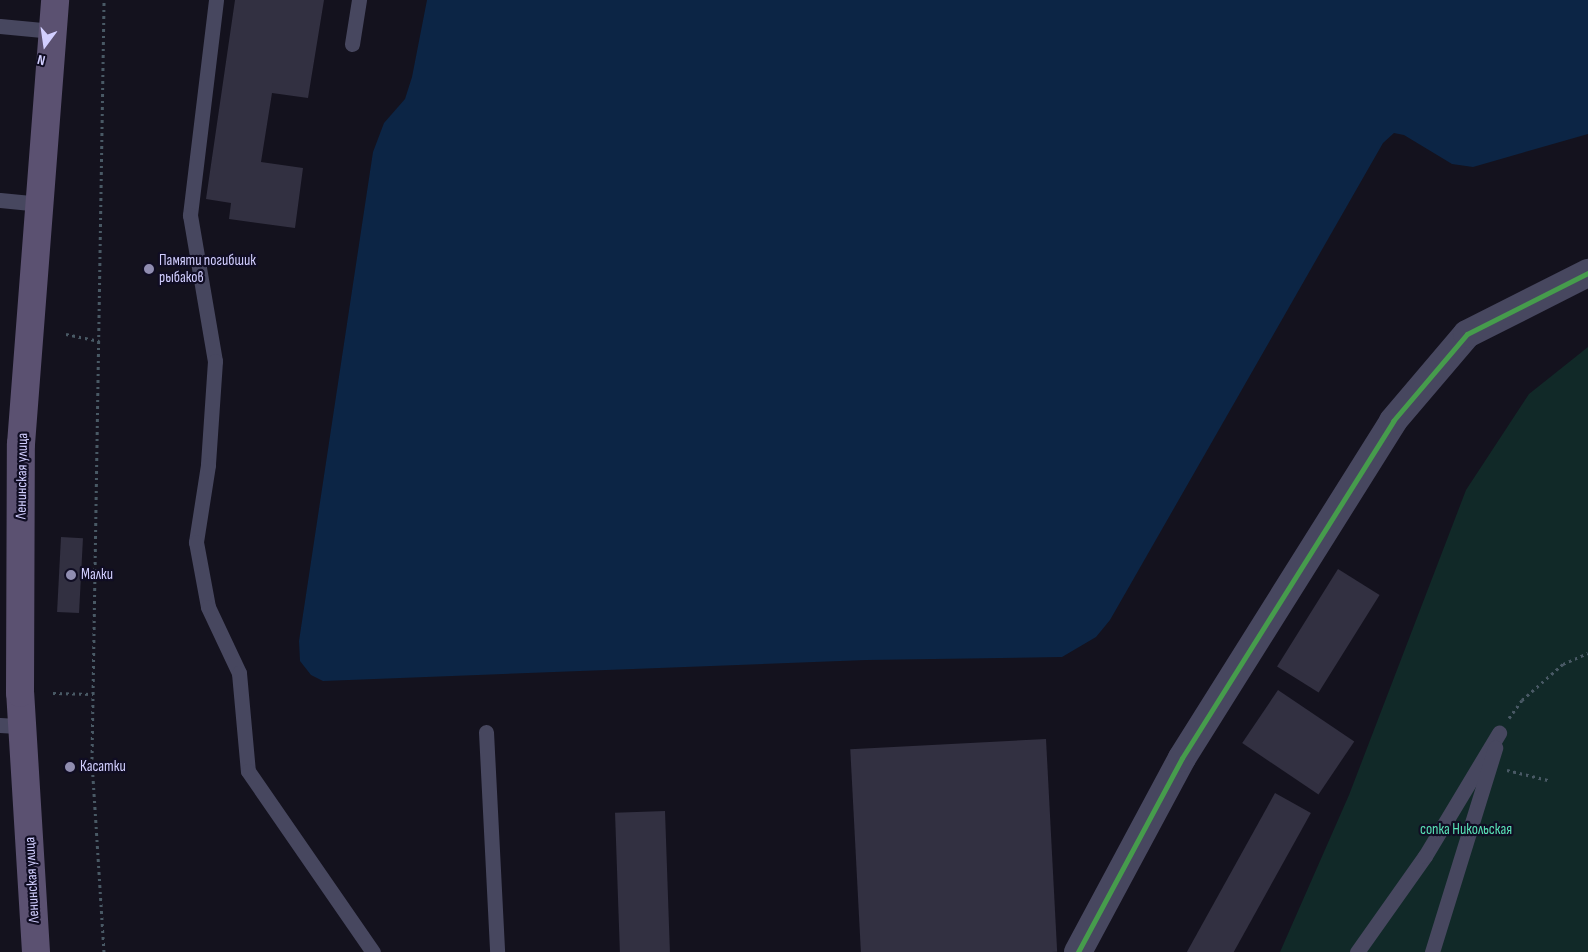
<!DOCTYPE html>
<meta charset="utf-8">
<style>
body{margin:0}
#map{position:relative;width:1588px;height:952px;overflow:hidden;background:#14121e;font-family:"Sofia Sans Condensed",sans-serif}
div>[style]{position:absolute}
.green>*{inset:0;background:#112928}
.water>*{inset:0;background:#0c2545}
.building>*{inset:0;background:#323041;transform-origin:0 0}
.path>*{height:3px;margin-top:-1.5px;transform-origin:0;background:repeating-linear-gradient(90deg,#495965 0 2.5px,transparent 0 6.5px)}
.service>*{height:15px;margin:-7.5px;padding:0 7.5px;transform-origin:7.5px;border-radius:7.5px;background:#47475f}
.minor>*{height:28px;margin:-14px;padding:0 14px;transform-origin:14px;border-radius:14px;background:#47475f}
.primary>*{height:28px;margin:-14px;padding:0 14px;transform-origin:14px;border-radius:14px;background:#5b5171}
.cycleway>*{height:5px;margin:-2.5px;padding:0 2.5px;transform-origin:2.5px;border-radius:2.5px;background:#469c4c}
.dots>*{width:14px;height:14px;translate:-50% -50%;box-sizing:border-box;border:2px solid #100d23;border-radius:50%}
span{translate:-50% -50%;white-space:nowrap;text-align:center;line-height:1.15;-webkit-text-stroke:4.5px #100d23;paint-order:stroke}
.poi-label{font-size:15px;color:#d2cfff}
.left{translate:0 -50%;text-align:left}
.street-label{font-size:15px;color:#d2cfff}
.park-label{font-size:15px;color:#59e2b6}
.north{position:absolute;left:20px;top:20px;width:50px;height:50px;-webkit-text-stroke:4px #100d23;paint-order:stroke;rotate:194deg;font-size:14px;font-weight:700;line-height:20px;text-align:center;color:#d2cfff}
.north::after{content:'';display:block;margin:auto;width:18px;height:22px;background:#d2cfff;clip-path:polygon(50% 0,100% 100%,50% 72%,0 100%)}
</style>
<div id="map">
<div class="green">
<div style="clip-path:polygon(1588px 347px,1588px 952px,1280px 952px,1349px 795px,1466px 490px,1529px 394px)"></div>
</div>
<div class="water">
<div style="clip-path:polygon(427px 0,1588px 0,1588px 134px,1473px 167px,1452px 164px,1404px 135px,1394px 133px,1383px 143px,1110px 620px,1096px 637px,1062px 657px,866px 660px,323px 681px,311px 675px,300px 661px,299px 641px,373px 152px,384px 123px,405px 99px,412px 77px)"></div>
</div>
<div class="building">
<div style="clip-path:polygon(235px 0,324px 0,308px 98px,272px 93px,261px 162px,303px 168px,295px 228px,229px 219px,231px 203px,206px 199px)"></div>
<div style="left:61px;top:537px;width:22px;height:75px;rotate:3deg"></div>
<div style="left:1338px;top:569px;width:49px;height:115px;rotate:32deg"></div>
<div style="left:1278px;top:690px;width:92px;height:64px;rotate:34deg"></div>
<div style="left:1046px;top:739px;width:213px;height:196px;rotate:87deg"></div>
<div style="left:1275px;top:793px;width:41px;height:182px;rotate:29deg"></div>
<div style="left:665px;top:811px;width:141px;height:50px;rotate:88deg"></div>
</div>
<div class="path">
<div style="left:66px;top:334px;width:34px;rotate:12deg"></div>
<div style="left:53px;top:693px;width:40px;rotate:1.4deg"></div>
<div style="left:1509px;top:718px;width:22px;rotate:-54deg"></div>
<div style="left:1522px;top:700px;width:55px;rotate:-41.3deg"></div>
<div style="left:1563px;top:664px;width:27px;rotate:-24deg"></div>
<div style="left:1507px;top:770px;width:42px;rotate:13.7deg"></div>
<div style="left:104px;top:952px;width:193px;rotate:-93.6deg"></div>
<div style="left:92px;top:759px;width:759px;rotate:-89.09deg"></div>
</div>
<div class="service">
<div style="left:216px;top:0;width:217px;rotate:96.9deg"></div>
<div style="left:190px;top:215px;width:148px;rotate:80.3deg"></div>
<div style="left:215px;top:361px;width:104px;rotate:93.9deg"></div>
<div style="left:208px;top:465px;width:78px;rotate:98.9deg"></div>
<div style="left:196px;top:542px;width:66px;rotate:79.5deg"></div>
<div style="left:208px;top:607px;width:73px;rotate:64.8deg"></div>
<div style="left:239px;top:673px;width:98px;rotate:84.8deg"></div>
<div style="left:248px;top:771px;width:220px;rotate:55.4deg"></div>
<div style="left:0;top:26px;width:53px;rotate:5.4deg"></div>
<div style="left:352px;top:44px;width:45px;rotate:-81deg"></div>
<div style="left:0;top:200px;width:41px;rotate:5.6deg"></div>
<div style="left:0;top:725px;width:22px;rotate:3deg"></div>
<div style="left:486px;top:732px;width:220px;rotate:87.1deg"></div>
<div style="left:1357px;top:952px;width:118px;rotate:-54.7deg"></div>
<div style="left:1425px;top:856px;width:144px;rotate:-59deg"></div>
<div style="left:1432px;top:952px;width:214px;rotate:-72.8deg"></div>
</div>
<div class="minor">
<div style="left:1078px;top:952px;width:220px;rotate:-61.8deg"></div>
<div style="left:1182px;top:758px;width:398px;rotate:-57.9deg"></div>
<div style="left:1393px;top:421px;width:114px;rotate:-49.6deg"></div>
<div style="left:1467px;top:334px;width:136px;rotate:-26.8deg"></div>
</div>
<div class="primary">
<div style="left:36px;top:952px;width:259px;rotate:-93.5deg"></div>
<div style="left:20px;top:693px;width:249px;rotate:-89.8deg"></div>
<div style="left:21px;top:444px;width:445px;rotate:-85.6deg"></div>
</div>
<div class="cycleway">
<div style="left:1078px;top:952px;width:220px;rotate:-61.8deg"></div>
<div style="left:1182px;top:758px;width:398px;rotate:-57.9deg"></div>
<div style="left:1393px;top:421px;width:114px;rotate:-49.6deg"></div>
<div style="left:1467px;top:334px;width:136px;rotate:-26.8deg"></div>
</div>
<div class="dots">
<div style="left:149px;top:269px;background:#908db0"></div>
<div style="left:71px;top:575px;background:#908db0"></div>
<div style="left:70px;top:767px;background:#908db0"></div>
</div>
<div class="poi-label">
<span class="left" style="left:159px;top:269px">Памяти погибшик<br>рыбаков</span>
<span class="left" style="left:81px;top:575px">Малки</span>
<span class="left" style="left:80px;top:767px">Касатки</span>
</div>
<div class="street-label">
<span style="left:22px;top:476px;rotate:-89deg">Ленинская улица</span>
<span style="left:32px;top:880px;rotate:-93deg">Ленинская улица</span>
</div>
<div class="park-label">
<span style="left:1466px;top:830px">сопка Никольская</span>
</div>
<div class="north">N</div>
</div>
